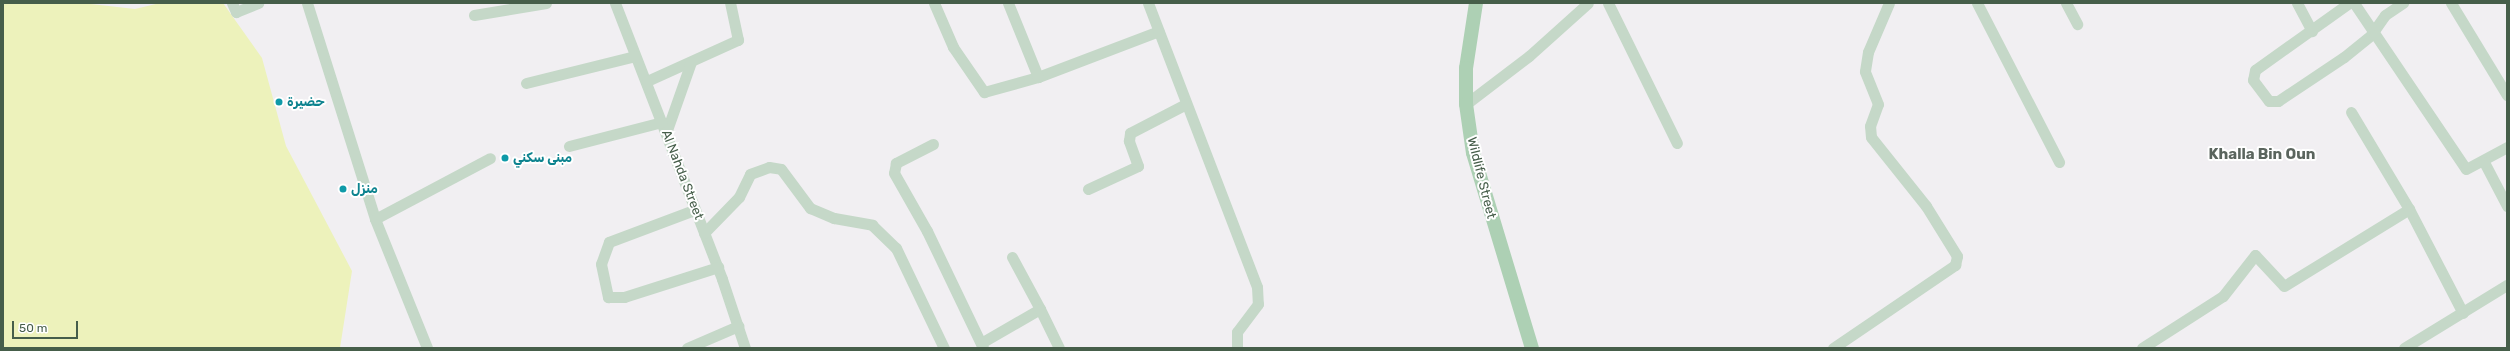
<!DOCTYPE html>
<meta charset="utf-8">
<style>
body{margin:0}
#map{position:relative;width:2510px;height:351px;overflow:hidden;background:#f1eff2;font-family:Rubik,Vazirmatn,sans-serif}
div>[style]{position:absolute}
.green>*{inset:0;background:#edf2bb}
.minor>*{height:11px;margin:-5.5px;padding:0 5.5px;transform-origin:5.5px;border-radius:5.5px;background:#c5d8c8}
.major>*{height:14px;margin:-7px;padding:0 7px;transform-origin:7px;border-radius:7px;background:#add0b4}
.dots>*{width:11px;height:11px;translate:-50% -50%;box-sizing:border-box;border:2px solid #fff;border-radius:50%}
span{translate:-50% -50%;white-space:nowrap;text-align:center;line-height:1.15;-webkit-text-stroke:4px #fff;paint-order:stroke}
.culture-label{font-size:13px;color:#0d838f;font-weight:700}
.left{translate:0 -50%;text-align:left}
.street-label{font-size:13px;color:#465e4a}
.quarter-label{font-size:15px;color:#5b655e;font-weight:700}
.frame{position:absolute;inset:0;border:4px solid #465e4a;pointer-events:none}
.scale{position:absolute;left:12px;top:321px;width:66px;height:18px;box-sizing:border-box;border:2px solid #465e4a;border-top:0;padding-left:5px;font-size:12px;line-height:14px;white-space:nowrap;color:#465e4a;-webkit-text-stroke:3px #fff;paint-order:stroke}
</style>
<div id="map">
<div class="green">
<div style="clip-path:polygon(3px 3px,82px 3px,135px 9px,160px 3px,223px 3px,262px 58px,286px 146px,352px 271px,340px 348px,3px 348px)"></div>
</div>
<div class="minor">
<div style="left:232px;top:3px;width:10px;rotate:66deg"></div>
<div style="left:236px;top:12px;width:24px;rotate:-22deg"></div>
<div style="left:307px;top:3px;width:226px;rotate:72.5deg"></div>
<div style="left:375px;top:219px;width:139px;rotate:68deg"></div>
<div style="left:615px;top:3px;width:296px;rotate:68.8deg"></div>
<div style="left:722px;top:279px;width:73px;rotate:71.6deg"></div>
<div style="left:934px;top:3px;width:48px;rotate:66.6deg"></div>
<div style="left:953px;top:47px;width:55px;rotate:55.4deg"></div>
<div style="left:984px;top:92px;width:56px;rotate:-15.5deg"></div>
<div style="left:1038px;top:77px;width:129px;rotate:-20.8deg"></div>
<div style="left:1008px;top:3px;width:80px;rotate:67.9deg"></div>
<div style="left:1148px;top:3px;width:304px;rotate:69deg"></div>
<div style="left:1257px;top:287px;width:17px;rotate:87deg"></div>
<div style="left:1258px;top:304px;width:35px;rotate:127deg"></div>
<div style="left:1237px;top:332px;width:16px;rotate:90deg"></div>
<div style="left:1608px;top:3px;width:156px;rotate:63.8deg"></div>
<div style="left:1977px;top:3px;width:179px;rotate:62.7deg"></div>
<div style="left:2066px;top:3px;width:24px;rotate:62deg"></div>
<div style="left:2297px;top:3px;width:32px;rotate:62deg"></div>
<div style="left:2349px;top:3px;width:115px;rotate:144.5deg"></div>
<div style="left:2255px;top:70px;width:10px;rotate:101deg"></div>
<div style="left:2253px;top:80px;width:26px;rotate:53deg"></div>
<div style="left:2269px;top:101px;width:9px"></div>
<div style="left:2278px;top:101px;width:79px;rotate:-33.7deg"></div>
<div style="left:2344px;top:57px;width:35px;rotate:-39deg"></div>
<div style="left:2371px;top:35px;width:24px;rotate:-55deg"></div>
<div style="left:2385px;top:15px;width:22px;rotate:-34deg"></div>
<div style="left:2354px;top:3px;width:200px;rotate:56deg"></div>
<div style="left:2466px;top:169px;width:47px;rotate:-28.2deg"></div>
<div style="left:2451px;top:3px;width:108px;rotate:58.7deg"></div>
<div style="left:474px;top:15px;width:73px;rotate:-9.5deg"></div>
<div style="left:647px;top:81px;width:100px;rotate:-24.3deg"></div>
<div style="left:738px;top:40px;width:38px;rotate:-102deg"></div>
<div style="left:526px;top:83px;width:112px;rotate:-13.9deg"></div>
<div style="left:1466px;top:104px;width:79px;rotate:-37.3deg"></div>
<div style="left:1529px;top:56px;width:79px;rotate:-41.9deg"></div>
<div style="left:2351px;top:112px;width:113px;rotate:59.1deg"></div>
<div style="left:2409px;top:209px;width:117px;rotate:62.6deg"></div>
<div style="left:666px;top:133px;width:75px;rotate:-70.6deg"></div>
<div style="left:933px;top:144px;width:42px;rotate:152.8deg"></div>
<div style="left:896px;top:163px;width:10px;rotate:101deg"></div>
<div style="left:894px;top:173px;width:67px;rotate:60.4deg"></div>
<div style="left:927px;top:231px;width:130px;rotate:64.4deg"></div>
<div style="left:569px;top:146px;width:96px;rotate:-14.5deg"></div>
<div style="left:2484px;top:162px;width:50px;rotate:62.4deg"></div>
<div style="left:1088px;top:189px;width:55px;rotate:-24.7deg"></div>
<div style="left:1138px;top:166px;width:27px;rotate:-110deg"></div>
<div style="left:1129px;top:141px;width:8px;rotate:-83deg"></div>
<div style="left:1130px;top:133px;width:63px;rotate:-27.4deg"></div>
<div style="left:694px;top:210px;width:91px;rotate:159.4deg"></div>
<div style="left:609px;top:242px;width:23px;rotate:110deg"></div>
<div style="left:601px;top:264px;width:34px;rotate:78deg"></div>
<div style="left:608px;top:297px;width:16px"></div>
<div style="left:624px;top:297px;width:99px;rotate:-17.7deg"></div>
<div style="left:375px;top:219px;width:130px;rotate:-27.9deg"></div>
<div style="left:704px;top:233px;width:50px;rotate:-45.8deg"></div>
<div style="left:739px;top:197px;width:25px;rotate:-64deg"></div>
<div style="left:750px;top:174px;width:20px;rotate:-20deg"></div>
<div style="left:769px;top:167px;width:12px;rotate:9deg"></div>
<div style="left:781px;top:169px;width:49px;rotate:53.4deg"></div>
<div style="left:810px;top:208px;width:26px;rotate:23deg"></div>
<div style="left:834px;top:218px;width:39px;rotate:10deg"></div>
<div style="left:872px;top:225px;width:33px;rotate:44deg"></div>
<div style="left:896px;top:248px;width:111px;rotate:64.4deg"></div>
<div style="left:1012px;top:257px;width:59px;rotate:61.7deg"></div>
<div style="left:981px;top:343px;width:68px;rotate:-30deg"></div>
<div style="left:1040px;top:309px;width:43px;rotate:64deg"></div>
<div style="left:687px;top:348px;width:56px;rotate:-23.3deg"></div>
<div style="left:1833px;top:348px;width:148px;rotate:-34.2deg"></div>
<div style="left:1955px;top:265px;width:9px;rotate:-77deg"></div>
<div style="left:1957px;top:256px;width:59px;rotate:-121.8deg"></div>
<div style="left:1926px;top:206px;width:88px;rotate:-128.6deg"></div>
<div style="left:1871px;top:137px;width:11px;rotate:-95deg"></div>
<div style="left:1870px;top:126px;width:23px;rotate:-70deg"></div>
<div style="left:1878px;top:104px;width:35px;rotate:-112deg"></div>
<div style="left:1865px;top:71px;width:19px;rotate:-81deg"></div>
<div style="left:1868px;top:52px;width:53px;rotate:-66.8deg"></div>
<div style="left:2142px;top:348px;width:96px;rotate:-32.7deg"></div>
<div style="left:2223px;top:296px;width:52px;rotate:-52deg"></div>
<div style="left:2255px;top:255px;width:42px;rotate:46.9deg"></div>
<div style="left:2284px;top:286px;width:147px;rotate:-31.6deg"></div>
<div style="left:2404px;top:348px;width:121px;rotate:-31.5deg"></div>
</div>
<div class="major">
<div style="left:1476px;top:3px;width:66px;rotate:98.7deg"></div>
<div style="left:1466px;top:68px;width:36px;rotate:90deg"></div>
<div style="left:1466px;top:104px;width:49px;rotate:81.9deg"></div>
<div style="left:1473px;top:153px;width:204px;rotate:73.2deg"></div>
</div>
<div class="dots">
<div style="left:279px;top:102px;background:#0f9aa8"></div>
<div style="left:505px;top:158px;background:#0f9aa8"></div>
<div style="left:343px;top:189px;background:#0f9aa8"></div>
</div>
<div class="culture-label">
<span class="left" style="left:287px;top:102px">حضيرة</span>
<span class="left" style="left:513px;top:158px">مبنى سكني</span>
<span class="left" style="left:351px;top:189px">منزل</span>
</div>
<div class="street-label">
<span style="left:682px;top:175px;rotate:69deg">Al Nahda Street</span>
<span style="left:1481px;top:178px;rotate:76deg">Wildlife Street</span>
</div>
<div class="quarter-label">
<span style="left:2262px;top:155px">Khalla Bin Oun</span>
</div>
<div class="frame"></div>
<div class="scale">50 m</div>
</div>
